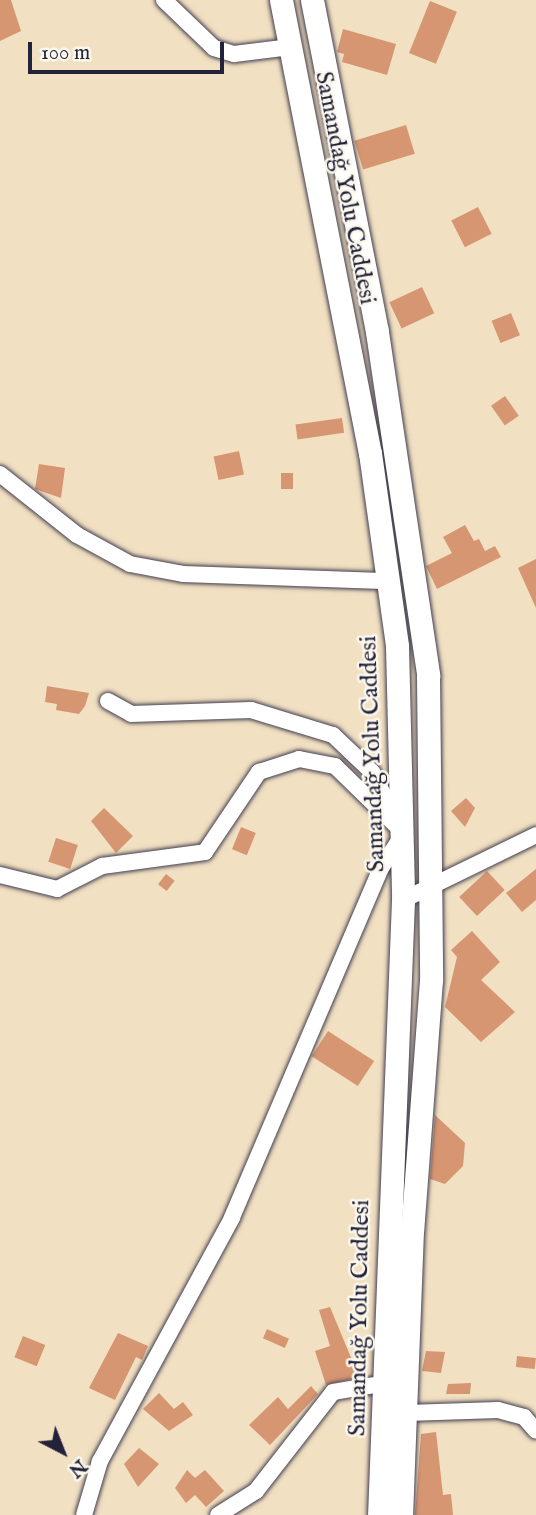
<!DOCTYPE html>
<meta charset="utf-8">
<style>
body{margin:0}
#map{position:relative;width:536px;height:1515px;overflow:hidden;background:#f2e0c2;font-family:"IM FELL English",serif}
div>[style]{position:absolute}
.building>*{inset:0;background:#d79672;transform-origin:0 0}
.roads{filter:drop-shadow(0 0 2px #413e4f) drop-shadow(0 0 2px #413e4f)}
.minor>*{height:16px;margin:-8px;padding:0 8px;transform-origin:8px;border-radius:8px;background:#fff}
.highway>*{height:23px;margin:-11.5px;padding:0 11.5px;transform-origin:11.5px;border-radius:11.5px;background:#fff}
span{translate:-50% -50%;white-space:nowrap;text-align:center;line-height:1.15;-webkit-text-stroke:5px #fbf7ec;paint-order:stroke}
.street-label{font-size:24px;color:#22223b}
.north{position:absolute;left:28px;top:1417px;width:70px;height:70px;-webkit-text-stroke:5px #fbf7ec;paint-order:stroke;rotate:138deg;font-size:19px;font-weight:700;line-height:28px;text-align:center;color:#22223b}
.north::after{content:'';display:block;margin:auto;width:24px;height:32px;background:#22223b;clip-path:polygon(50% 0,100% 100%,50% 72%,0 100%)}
.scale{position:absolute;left:28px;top:42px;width:196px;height:32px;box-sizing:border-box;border:4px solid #22223b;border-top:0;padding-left:9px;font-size:21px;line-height:24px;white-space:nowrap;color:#22223b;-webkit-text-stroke:5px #fbf7ec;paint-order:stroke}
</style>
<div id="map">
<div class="building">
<div style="clip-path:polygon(0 0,11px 0,21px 31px,0 41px)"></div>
<div style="left:430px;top:1px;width:29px;height:56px;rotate:22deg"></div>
<div style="clip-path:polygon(343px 29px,396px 44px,387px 75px,342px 62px,344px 54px,337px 52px)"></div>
<div style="left:406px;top:125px;width:30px;height:54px;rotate:73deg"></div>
<div style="left:478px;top:207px;width:30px;height:30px;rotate:63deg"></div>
<div style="left:422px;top:287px;width:29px;height:36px;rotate:65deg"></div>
<div style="left:511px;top:313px;width:24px;height:21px;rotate:68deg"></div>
<div style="left:505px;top:396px;width:24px;height:17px;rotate:55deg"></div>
<div style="left:342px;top:418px;width:15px;height:47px;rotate:82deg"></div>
<div style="left:239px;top:451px;width:24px;height:26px;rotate:78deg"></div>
<div style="clip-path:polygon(39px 464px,65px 468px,61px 498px,35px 489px)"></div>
<div style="left:281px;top:473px;width:12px;height:16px"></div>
<div style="clip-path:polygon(465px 525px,474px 541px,479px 539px,485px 551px,495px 546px,501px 557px,437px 589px,426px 566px,452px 553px,443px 537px)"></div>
<div style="clip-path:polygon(536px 559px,536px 608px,518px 568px)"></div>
<div style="clip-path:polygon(47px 686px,89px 693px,85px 706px,79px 714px,56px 710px,57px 704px,45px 702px)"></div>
<div style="clip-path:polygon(466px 798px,475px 808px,465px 827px,451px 811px)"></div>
<div style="clip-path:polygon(104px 808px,133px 836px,116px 853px,91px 821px)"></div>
<div style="left:241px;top:827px;width:16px;height:24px;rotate:22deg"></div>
<div style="left:56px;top:838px;width:23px;height:25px;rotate:18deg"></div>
<div style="clip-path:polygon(536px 869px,536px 900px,522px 912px,506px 893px)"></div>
<div style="left:487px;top:871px;width:26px;height:38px;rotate:47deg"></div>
<div style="left:166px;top:874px;width:11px;height:13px;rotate:38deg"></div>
<div style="clip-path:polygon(472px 931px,500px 962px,481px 980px,515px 1012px,481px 1042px,445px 1007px,457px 957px,451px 950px)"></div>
<div style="left:328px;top:1031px;width:55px;height:30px;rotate:33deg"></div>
<div style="clip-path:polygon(435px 1115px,465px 1143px,463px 1166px,445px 1184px,430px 1179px)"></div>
<div style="clip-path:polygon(330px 1307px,359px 1377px,326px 1385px,315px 1351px,330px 1346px,319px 1310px)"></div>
<div style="left:267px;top:1329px;width:24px;height:10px;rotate:24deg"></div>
<div style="clip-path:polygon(118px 1333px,148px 1346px,142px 1360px,136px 1357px,115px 1400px,89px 1388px)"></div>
<div style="left:23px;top:1336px;width:24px;height:23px;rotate:22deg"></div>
<div style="clip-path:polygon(426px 1351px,445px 1352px,441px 1373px,422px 1371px)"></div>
<div style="left:517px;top:1356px;width:19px;height:11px;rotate:6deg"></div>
<div style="clip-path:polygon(471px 1383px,470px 1394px,446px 1394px,448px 1384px)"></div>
<div style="clip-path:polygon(311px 1386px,318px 1394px,270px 1445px,249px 1425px,278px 1397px,288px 1409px)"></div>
<div style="clip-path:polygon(159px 1393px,174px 1409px,183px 1402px,193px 1415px,169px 1431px,143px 1409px)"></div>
<div style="clip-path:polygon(436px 1432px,443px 1495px,451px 1494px,453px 1515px,415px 1515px,421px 1434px)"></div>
<div style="clip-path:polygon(139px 1448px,159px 1464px,138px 1487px,124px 1464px)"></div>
<div style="clip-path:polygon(187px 1470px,195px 1478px,205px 1470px,224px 1491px,206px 1507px,195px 1495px,186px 1503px,175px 1488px)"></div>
</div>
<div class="roads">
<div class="minor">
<div style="left:164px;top:0;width:69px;rotate:43.8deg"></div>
<div style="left:214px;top:48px;width:21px;rotate:17deg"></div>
<div style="left:234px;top:54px;width:57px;rotate:-7deg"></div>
<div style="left:0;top:474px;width:98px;rotate:38.4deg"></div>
<div style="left:77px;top:535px;width:60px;rotate:28.7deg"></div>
<div style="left:130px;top:564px;width:55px;rotate:10.5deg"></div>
<div style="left:184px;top:574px;width:205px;rotate:2deg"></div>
<div style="left:108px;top:701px;width:26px;rotate:29deg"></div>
<div style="left:131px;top:714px;width:120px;rotate:-1.9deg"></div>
<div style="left:251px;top:710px;width:86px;rotate:17deg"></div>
<div style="left:333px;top:735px;width:54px;rotate:43.5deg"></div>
<div style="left:372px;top:772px;width:27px;rotate:63deg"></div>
<div style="left:384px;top:796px;width:19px;rotate:99deg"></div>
<div style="left:0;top:875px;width:59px;rotate:13.8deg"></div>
<div style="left:57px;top:889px;width:51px;rotate:-27.1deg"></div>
<div style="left:102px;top:866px;width:104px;rotate:-7.7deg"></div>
<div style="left:205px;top:852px;width:97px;rotate:-56deg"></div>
<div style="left:259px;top:772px;width:42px;rotate:-18deg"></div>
<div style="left:299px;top:759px;width:37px;rotate:11deg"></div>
<div style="left:335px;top:766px;width:96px;rotate:44.2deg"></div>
<div style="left:404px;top:833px;width:42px;rotate:123.3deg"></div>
<div style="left:381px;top:868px;width:380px;rotate:113.1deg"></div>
<div style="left:232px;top:1218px;width:277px;rotate:118.5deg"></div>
<div style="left:100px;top:1461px;width:56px;rotate:106.5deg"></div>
<div style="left:403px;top:900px;width:148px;rotate:-26deg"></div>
<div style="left:407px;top:1413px;width:91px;rotate:-1.9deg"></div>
<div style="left:498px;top:1410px;width:27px;rotate:15deg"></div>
<div style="left:524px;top:1417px;width:18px;rotate:49deg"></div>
<div style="left:218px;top:1515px;width:45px;rotate:-32.3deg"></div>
<div style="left:256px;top:1491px;width:125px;rotate:-52.1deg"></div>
<div style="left:333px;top:1392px;width:55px;rotate:-9.5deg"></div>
</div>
<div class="highway">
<div style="left:281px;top:0;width:462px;rotate:78.9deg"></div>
<div style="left:370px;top:453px;width:195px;rotate:82deg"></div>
<div style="left:397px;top:646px;width:254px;rotate:88.6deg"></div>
<div style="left:403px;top:900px;width:615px;rotate:92.23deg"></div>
<div style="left:312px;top:0;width:338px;rotate:78.9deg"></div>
<div style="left:377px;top:332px;width:347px;rotate:81.5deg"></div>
<div style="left:428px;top:675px;width:305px;rotate:89.4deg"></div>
<div style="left:431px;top:980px;width:251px;rotate:94.3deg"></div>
<div style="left:412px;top:1230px;width:285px;rotate:92.2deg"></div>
</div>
</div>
<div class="street-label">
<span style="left:345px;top:188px;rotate:79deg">Samandağ Yolu Caddesi</span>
<span style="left:373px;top:754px;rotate:-92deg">Samandağ Yolu Caddesi</span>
<span style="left:360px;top:1318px;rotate:-89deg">Samandağ Yolu Caddesi</span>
</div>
<div class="north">N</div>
<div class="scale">100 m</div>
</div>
